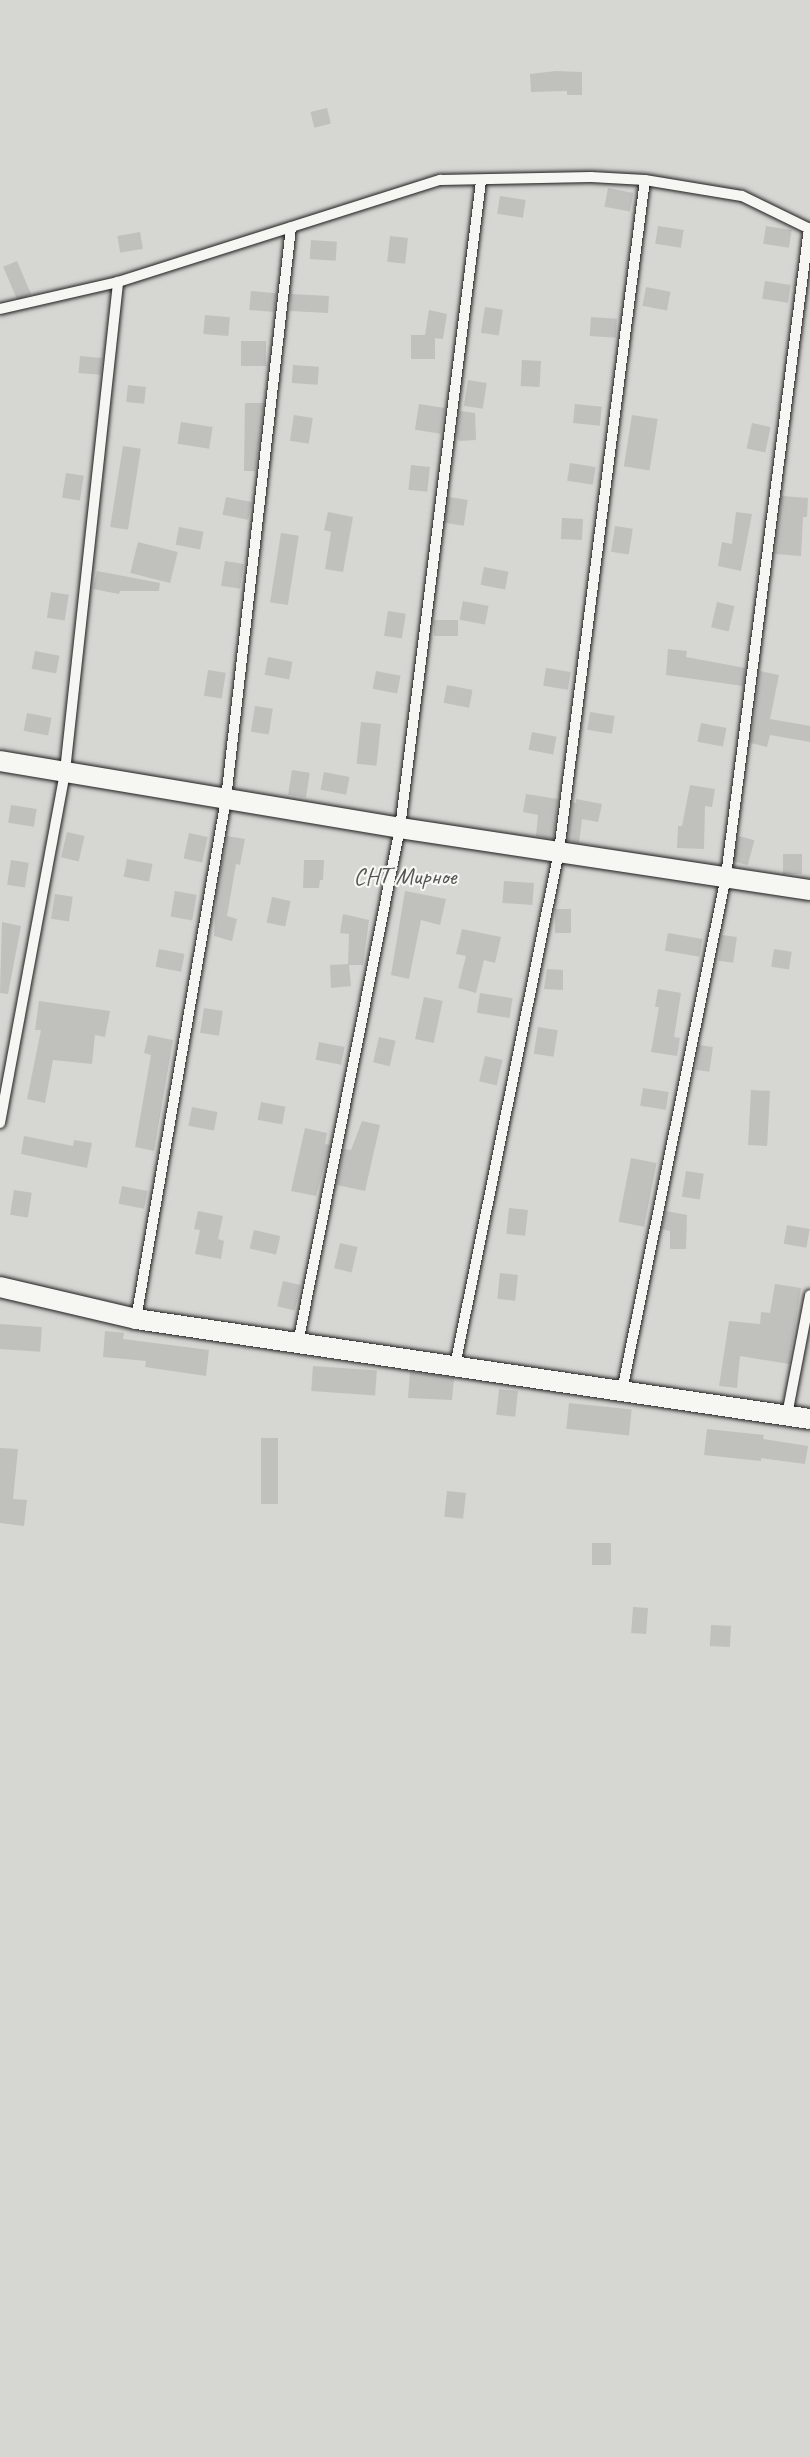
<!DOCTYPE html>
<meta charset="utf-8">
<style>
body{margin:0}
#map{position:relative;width:810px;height:2457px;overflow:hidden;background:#f6f6f2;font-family:Caveat,sans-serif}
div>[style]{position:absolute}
.green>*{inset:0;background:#d6d6d2;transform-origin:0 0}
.building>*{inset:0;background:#c0c0bd;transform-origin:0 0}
.roads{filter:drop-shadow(0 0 2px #1c1c1c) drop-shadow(0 0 2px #1c1c1c)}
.service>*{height:10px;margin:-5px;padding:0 5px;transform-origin:5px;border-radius:5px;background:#f6f6f2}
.minor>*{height:20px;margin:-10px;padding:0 10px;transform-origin:10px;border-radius:10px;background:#f6f6f2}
span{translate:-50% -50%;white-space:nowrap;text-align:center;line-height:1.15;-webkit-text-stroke:4.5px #f6f6f2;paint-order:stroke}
.park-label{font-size:24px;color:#545453}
</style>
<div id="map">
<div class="green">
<div style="left:0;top:0;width:810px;height:2457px"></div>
</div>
<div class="building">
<div style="clip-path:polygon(556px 71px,582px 72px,582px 95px,567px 95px,567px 91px,531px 92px,530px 74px)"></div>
<div style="left:327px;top:108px;width:16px;height:17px;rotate:76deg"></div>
<div style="left:608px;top:188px;width:26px;height:19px;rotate:11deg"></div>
<div style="left:500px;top:196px;width:26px;height:18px;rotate:9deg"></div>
<div style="left:658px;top:226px;width:26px;height:18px;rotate:9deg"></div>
<div style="left:766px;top:226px;width:26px;height:18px;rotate:9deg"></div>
<div style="left:140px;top:232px;width:17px;height:23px;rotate:80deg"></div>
<div style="left:390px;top:236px;width:18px;height:26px;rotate:6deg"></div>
<div style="left:311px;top:240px;width:26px;height:19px;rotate:4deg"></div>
<div style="left:17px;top:261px;width:36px;height:15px;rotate:67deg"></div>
<div style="left:765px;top:281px;width:26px;height:18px;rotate:9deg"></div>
<div style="left:646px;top:287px;width:25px;height:19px;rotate:11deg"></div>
<div style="left:251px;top:291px;width:25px;height:19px;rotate:5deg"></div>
<div style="left:291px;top:294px;width:38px;height:17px;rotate:3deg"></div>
<div style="left:485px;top:307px;width:18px;height:26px;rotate:9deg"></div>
<div style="clip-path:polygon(429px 310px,447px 314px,443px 339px,435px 338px,435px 359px,411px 359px,411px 335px,425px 335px)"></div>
<div style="left:205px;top:315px;width:25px;height:19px;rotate:5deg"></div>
<div style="left:591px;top:317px;width:26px;height:19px;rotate:4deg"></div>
<div style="left:241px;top:341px;width:25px;height:25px"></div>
<div style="left:80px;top:356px;width:22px;height:17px;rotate:5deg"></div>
<div style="left:522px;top:360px;width:19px;height:26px;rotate:3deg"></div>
<div style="left:293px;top:365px;width:26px;height:18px;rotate:4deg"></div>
<div style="left:468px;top:380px;width:19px;height:26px;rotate:9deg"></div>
<div style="left:128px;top:385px;width:18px;height:17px;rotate:6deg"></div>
<div style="clip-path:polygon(245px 403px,264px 403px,255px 471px,244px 471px)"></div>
<div style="left:419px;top:404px;width:26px;height:26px;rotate:9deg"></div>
<div style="left:575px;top:404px;width:27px;height:19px;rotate:6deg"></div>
<div style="clip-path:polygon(460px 411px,475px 413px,476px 440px,459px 441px,457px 437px)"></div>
<div style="left:294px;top:415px;width:19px;height:26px;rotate:9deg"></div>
<div style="left:632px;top:415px;width:26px;height:52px;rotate:9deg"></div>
<div style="left:181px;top:422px;width:32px;height:22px;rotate:9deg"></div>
<div style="left:752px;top:423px;width:19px;height:26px;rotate:12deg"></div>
<div style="left:123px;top:446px;width:18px;height:82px;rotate:9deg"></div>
<div style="left:570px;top:463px;width:26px;height:18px;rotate:9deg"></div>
<div style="left:411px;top:465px;width:19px;height:25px;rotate:6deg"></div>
<div style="left:66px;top:473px;width:18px;height:25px;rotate:9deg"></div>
<div style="clip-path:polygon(782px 496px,808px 498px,807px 517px,803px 517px,801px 556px,775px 554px)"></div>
<div style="left:226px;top:497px;width:26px;height:18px;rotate:11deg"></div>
<div style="left:449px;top:497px;width:19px;height:26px;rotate:9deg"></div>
<div style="clip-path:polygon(328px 512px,353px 517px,343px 572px,325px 569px,331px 532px,324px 530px)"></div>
<div style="clip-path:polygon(736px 512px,752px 514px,741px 571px,718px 566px,722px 542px,732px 544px)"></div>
<div style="left:562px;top:518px;width:21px;height:21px;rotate:3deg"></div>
<div style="left:615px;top:526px;width:18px;height:26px;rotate:9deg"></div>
<div style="left:179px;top:527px;width:25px;height:18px;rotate:11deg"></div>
<div style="left:281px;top:533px;width:18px;height:70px;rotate:9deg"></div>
<div style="left:138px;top:542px;width:41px;height:32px;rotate:14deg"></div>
<div style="left:225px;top:561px;width:19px;height:25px;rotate:9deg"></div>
<div style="left:484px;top:567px;width:25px;height:18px;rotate:11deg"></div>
<div style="clip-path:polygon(97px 571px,160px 583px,159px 591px,120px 591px,119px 594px,93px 589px)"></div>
<div style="left:51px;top:592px;width:18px;height:26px;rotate:9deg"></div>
<div style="left:463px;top:601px;width:26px;height:19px;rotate:11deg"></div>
<div style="left:717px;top:602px;width:18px;height:26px;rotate:13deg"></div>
<div style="left:388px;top:611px;width:18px;height:25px;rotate:9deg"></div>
<div style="left:434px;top:620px;width:24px;height:16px"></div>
<div style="clip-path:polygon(668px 649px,687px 651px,686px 657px,745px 668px,743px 686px,666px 675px)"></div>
<div style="left:35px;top:651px;width:25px;height:18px;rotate:11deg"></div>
<div style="left:268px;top:657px;width:25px;height:18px;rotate:11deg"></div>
<div style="left:546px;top:668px;width:25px;height:18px;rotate:9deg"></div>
<div style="left:208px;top:670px;width:18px;height:26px;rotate:9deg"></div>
<div style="left:376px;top:671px;width:25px;height:18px;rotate:11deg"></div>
<div style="clip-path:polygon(760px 671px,779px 675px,770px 719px,810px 726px,810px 742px,770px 735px,767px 747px,751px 743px)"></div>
<div style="left:447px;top:685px;width:26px;height:18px;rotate:11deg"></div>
<div style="left:255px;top:706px;width:18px;height:26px;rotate:9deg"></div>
<div style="left:590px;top:712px;width:25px;height:18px;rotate:9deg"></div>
<div style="left:27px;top:713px;width:25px;height:18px;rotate:11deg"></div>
<div style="left:361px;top:722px;width:20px;height:42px;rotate:6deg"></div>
<div style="left:701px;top:723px;width:26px;height:19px;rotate:11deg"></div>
<div style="left:532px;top:732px;width:25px;height:18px;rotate:11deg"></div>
<div style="left:292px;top:770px;width:18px;height:25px;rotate:9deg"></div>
<div style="left:324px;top:772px;width:26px;height:18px;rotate:11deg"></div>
<div style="clip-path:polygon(690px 785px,715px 789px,712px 807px,705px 806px,704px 849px,677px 848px,678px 826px,682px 826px)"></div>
<div style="clip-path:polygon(526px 794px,558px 799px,553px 839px,536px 836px,538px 815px,523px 812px)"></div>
<div style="clip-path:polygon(576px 799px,602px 804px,598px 822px,582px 819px,579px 843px,568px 841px,573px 802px,576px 803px)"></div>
<div style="left:11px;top:805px;width:26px;height:18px;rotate:9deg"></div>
<div style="left:67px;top:832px;width:18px;height:26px;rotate:13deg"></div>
<div style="left:189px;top:833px;width:19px;height:26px;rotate:12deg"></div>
<div style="clip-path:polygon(227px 836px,245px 839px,240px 865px,236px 864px,227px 916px,237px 919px,232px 941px,214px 936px,216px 899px)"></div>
<div style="left:739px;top:836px;width:16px;height:26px;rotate:15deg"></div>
<div style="left:783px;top:854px;width:19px;height:20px"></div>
<div style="left:127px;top:859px;width:26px;height:18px;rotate:11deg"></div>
<div style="left:11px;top:860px;width:18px;height:25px;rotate:9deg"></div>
<div style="clip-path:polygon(304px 860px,324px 860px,323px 880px,320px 880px,319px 888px,303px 888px)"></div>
<div style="left:504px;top:881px;width:30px;height:22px;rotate:4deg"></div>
<div style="left:175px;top:891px;width:22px;height:26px;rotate:10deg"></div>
<div style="clip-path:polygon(405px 891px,446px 899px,440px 925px,421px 920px,409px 979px,391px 975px)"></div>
<div style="left:55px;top:894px;width:18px;height:25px;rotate:9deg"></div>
<div style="left:272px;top:897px;width:19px;height:26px;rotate:12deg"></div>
<div style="left:555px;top:909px;width:16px;height:24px"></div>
<div style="clip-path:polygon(343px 914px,369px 920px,363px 965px,349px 965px,351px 986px,331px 988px,330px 965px,348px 964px,349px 934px,340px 933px)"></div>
<div style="clip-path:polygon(2px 922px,21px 926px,8px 994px,0 993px)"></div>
<div style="clip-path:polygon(462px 929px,501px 937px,495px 963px,484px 960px,476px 993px,458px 988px,466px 956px,456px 954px)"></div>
<div style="left:668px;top:933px;width:35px;height:18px;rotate:10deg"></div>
<div style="left:722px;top:935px;width:15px;height:26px;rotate:8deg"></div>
<div style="left:159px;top:949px;width:26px;height:18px;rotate:11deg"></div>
<div style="left:774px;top:949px;width:18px;height:18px;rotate:9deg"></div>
<div style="clip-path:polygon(547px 969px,563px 970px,563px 990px,544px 989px)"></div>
<div style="clip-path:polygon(658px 989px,681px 993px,674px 1037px,680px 1038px,677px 1056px,651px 1052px,659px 1007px,655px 1007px)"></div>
<div style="left:480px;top:993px;width:33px;height:20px;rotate:9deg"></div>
<div style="left:424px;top:997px;width:19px;height:43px;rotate:12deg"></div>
<div style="clip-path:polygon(39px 1001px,110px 1011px,105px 1037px,95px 1035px,92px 1064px,53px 1060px,45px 1103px,27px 1099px,41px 1030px,35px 1030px)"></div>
<div style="left:204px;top:1008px;width:19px;height:25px;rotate:9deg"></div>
<div style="left:538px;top:1027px;width:20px;height:27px;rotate:9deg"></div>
<div style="clip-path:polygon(148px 1035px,173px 1040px,154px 1151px,135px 1147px,151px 1055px,144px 1053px)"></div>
<div style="left:379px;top:1037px;width:17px;height:26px;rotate:13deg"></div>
<div style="left:319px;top:1042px;width:26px;height:18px;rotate:11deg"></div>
<div style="left:699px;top:1045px;width:14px;height:25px;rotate:8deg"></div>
<div style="left:485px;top:1056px;width:18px;height:26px;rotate:13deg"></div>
<div style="left:643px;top:1088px;width:26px;height:18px;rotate:9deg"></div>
<div style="left:751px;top:1090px;width:19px;height:55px;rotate:3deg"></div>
<div style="left:261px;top:1102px;width:25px;height:18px;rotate:11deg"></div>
<div style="left:192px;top:1107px;width:26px;height:19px;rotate:11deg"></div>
<div style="clip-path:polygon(362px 1121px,380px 1125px,365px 1191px,337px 1185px,344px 1149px,351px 1150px)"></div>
<div style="clip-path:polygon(305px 1128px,327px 1133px,325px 1144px,330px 1145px,316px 1196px,291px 1191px)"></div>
<div style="clip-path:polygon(24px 1136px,73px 1146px,74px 1140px,92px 1143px,87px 1168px,21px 1154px)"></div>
<div style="left:631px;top:1158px;width:26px;height:65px;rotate:11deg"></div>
<div style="left:686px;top:1171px;width:18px;height:26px;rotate:9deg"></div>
<div style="left:122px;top:1186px;width:26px;height:18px;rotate:11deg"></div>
<div style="left:14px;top:1190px;width:18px;height:25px;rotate:9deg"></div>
<div style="left:509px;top:1208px;width:19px;height:26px;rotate:6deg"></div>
<div style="clip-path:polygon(198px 1211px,223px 1216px,218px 1239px,224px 1241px,221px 1259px,195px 1254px,200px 1230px,194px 1229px)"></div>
<div style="clip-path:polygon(666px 1211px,687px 1215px,686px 1249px,670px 1249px,670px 1231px,662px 1229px)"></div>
<div style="left:787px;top:1225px;width:23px;height:19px;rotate:10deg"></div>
<div style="left:254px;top:1230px;width:27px;height:19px;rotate:13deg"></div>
<div style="left:340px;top:1243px;width:18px;height:26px;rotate:13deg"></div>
<div style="left:500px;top:1273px;width:18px;height:26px;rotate:6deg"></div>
<div style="left:283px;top:1281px;width:18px;height:26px;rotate:13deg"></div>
<div style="clip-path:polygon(775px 1284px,801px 1288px,789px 1364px,740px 1356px,737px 1388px,719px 1386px,729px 1321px,760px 1324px,761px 1312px,770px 1313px)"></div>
<div style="left:0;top:1324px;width:42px;height:25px;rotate:4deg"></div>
<div style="clip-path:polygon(105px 1331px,124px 1333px,123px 1339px,209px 1350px,206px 1376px,145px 1367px,146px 1361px,103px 1357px)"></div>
<div style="left:313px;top:1366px;width:64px;height:25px;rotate:4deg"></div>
<div style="clip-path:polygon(410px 1372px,454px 1378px,452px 1400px,408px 1398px)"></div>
<div style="left:499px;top:1389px;width:19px;height:26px;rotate:6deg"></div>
<div style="left:569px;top:1403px;width:63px;height:26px;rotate:6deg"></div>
<div style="clip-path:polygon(707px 1429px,764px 1435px,763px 1439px,808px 1446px,805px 1464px,761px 1458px,761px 1461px,704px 1455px)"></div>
<div style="left:261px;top:1438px;width:17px;height:66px"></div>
<div style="clip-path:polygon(0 1448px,18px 1449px,13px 1499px,27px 1500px,24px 1526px,0 1523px)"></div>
<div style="left:447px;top:1491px;width:19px;height:26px;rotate:6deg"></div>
<div style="left:592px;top:1543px;width:19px;height:22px"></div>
<div style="left:633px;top:1607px;width:15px;height:26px;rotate:4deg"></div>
<div style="left:711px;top:1625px;width:20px;height:21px;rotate:3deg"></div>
</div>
<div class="roads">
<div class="service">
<div style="left:0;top:309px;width:121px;rotate:-12.9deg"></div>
<div style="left:118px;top:282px;width:338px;rotate:-17.6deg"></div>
<div style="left:440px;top:180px;width:151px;rotate:-1.1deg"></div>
<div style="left:591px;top:177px;width:54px;rotate:3.2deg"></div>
<div style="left:645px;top:180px;width:98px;rotate:9.4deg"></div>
<div style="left:742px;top:196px;width:76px;rotate:25.9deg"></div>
<div style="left:0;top:1123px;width:358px;rotate:-79.5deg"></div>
<div style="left:65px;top:771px;width:492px;rotate:-83.8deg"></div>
<div style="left:136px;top:1319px;width:528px;rotate:-80.18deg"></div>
<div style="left:226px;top:799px;width:575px;rotate:-83.51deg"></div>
<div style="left:298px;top:1343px;width:525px;rotate:-78.8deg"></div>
<div style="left:400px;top:828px;width:652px;rotate:-82.86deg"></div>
<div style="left:455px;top:1366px;width:525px;rotate:-78.58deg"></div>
<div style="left:559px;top:851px;width:676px;rotate:-82.7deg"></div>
<div style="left:622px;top:1391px;width:525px;rotate:-78.58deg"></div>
<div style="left:726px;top:876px;width:653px;rotate:-82.7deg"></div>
<div style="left:787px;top:1415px;width:122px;rotate:-79.1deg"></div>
</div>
<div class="minor">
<div style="left:0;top:761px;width:406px;rotate:9.5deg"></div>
<div style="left:400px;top:828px;width:415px;rotate:8.6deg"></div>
<div style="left:0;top:1287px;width:140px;rotate:13.2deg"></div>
<div style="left:136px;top:1319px;width:681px;rotate:8.44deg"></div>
</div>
</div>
<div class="park-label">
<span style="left:405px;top:877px">СНТ Мирное</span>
</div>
</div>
